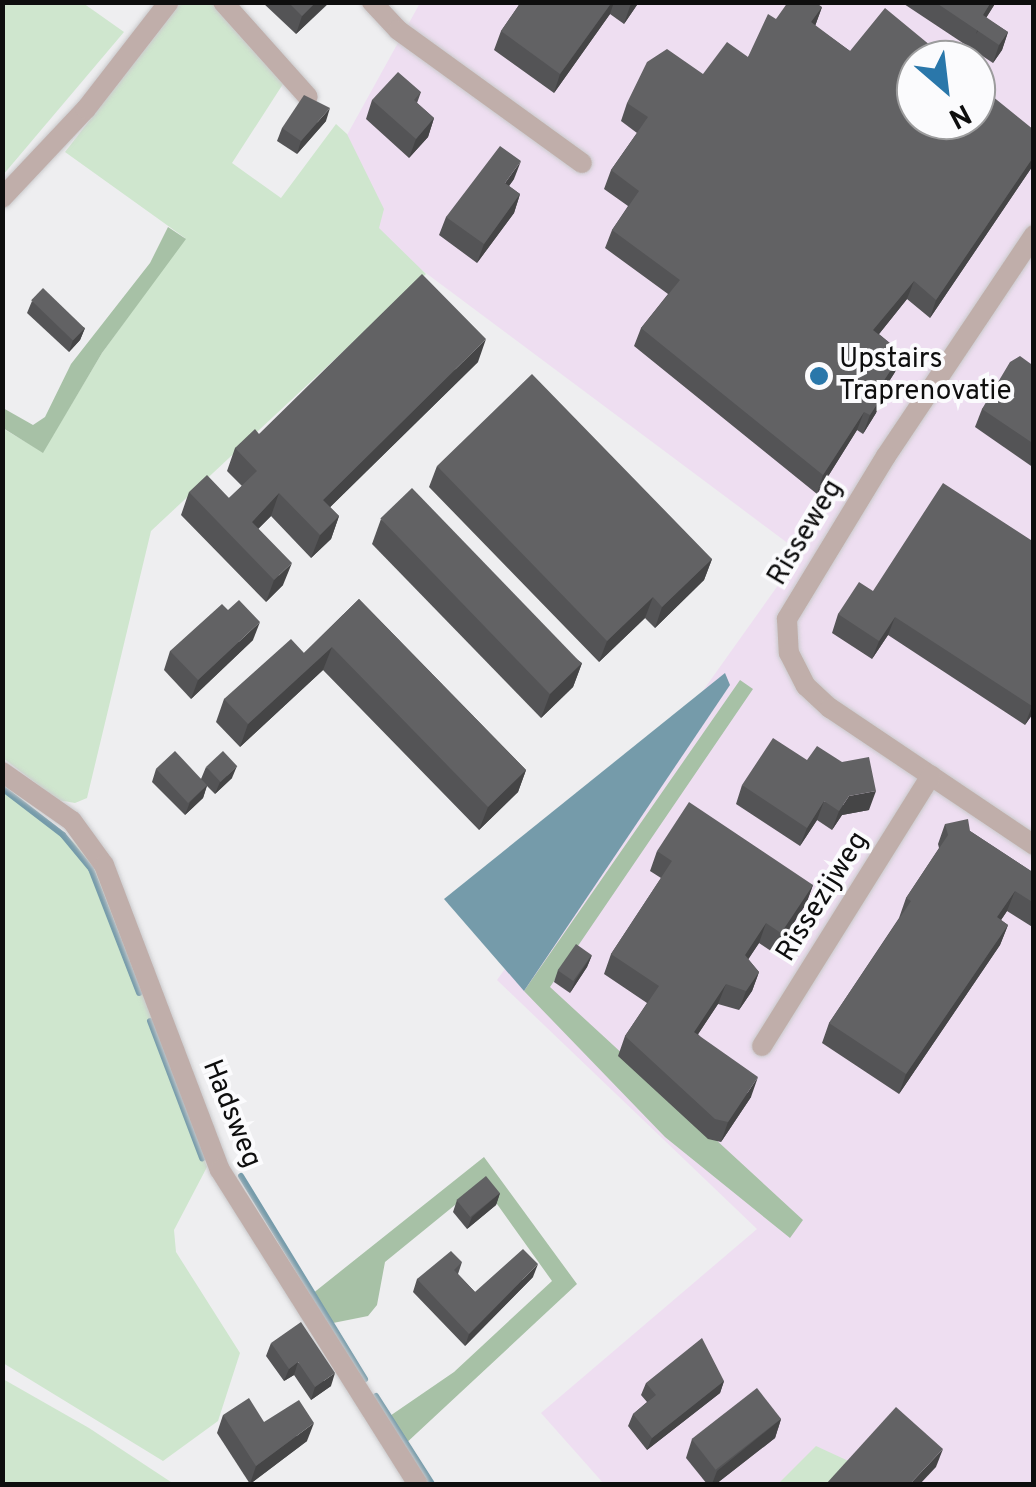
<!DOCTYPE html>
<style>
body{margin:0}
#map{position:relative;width:1036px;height:1487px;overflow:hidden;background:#eeeef0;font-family:Overpass,sans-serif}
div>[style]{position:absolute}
.industrial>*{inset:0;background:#eedef1}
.green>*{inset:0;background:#cfe6ce}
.forest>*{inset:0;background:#a7c1a6}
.water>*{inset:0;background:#759baa}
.stream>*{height:6px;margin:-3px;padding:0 3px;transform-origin:3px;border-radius:3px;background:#759baa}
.roads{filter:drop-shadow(0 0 2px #cacacc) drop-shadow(0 0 2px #cacacc)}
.minor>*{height:20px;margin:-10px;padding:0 10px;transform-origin:10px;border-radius:10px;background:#c0aeaa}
.wall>*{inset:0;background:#545456}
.shaded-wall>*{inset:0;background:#454546}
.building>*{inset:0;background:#626264;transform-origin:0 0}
.dots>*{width:28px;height:28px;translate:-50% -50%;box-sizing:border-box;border:5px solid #fbfbfd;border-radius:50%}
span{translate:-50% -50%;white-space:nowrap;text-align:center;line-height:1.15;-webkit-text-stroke:8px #fbfbfd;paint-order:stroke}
.poi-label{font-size:28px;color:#0e0e0e}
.left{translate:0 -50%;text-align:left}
.street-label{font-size:28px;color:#0e0e0e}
.frame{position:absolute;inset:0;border:5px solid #0e0e0e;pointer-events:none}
.north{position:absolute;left:896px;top:40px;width:100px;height:100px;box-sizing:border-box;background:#fbfbfd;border:2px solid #9c9c9d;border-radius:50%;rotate:152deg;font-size:28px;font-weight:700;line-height:40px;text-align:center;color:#0e0e0e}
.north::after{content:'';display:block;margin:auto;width:35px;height:45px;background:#2a77aa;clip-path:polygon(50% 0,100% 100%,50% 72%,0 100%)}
</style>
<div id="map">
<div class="industrial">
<div style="clip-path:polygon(evenodd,420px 3px,1033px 3px,1033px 1484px,604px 1484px,541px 1413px,757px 1229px,497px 980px,801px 553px,316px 191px,420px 3px,916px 60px,976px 60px,976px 120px,916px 120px,916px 60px)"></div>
</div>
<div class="green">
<div style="clip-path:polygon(3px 2px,83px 3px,124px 32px,3px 175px)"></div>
<div style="clip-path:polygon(181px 3px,212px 3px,283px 84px,232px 163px,281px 198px,336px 124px,347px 134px,384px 209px,379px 228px,426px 274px,151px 531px,87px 798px,75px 803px,58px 800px,3px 758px,2px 428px,43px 452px,102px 353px,185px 238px,65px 152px)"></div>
<div style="clip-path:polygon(2px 786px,75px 843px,96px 869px,207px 1167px,174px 1230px,176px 1252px,240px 1353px,218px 1421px,163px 1461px,3px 1363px)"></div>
<div style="clip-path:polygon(3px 1379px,89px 1428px,174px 1484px,3px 1484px)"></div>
<div style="clip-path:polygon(816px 1446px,855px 1464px,837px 1484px,778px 1484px)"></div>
</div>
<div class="forest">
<div style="clip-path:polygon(168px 227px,186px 239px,102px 353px,43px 453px,3px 428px,3px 408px,33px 425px,45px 417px,71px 364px,150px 263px)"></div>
<div style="clip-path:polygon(740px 680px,753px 689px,550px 987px,803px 1220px,790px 1238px,665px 1137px,524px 991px)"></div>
<div style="clip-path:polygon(484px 1157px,577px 1284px,403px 1446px,384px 1420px,454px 1372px,552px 1281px,482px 1183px,385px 1262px,377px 1305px,368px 1316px,323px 1325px,307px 1298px)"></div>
</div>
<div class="water">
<div style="clip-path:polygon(725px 673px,730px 685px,524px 991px,444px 899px)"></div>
</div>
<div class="stream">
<div style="left:2px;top:788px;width:77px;rotate:37.6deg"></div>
<div style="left:63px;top:835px;width:44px;rotate:50.5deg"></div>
<div style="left:91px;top:869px;width:133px;rotate:68.8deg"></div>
<div style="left:150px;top:1021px;width:147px;rotate:69.2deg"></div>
<div style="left:241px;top:1176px;width:238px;rotate:58.6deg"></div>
<div style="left:376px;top:1396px;width:104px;rotate:57.5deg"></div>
</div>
<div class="roads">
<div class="minor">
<div style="left:223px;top:2px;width:127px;rotate:48.2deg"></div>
<div style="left:372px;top:2px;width:38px;rotate:47deg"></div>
<div style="left:398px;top:30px;width:227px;rotate:35.9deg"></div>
<div style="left:2px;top:198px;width:122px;rotate:-46.7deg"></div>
<div style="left:86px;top:109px;width:135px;rotate:-52.2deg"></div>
<div style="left:1034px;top:235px;width:266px;rotate:123.8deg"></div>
<div style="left:886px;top:456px;width:191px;rotate:121.3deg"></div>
<div style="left:787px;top:619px;width:34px;rotate:87deg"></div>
<div style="left:789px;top:653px;width:37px;rotate:63deg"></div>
<div style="left:806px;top:686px;width:33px;rotate:43deg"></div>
<div style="left:830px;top:708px;width:246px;rotate:33.9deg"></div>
<div style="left:2px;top:772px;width:85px;rotate:35deg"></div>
<div style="left:72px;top:821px;width:54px;rotate:54deg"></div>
<div style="left:104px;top:865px;width:326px;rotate:69.2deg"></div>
<div style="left:220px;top:1170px;width:371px;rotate:57.8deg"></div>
<div style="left:762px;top:1046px;width:319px;rotate:-58deg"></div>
</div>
</div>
<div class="wall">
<div style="clip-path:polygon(262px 2px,329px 2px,329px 3px,296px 34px)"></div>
<div style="clip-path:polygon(521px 2px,639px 2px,624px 24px,610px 14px,554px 93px,494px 50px,501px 31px)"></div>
<div style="clip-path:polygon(901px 2px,996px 2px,986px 18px,1008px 32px,1002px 50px,993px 63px)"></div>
<div style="clip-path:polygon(822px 7px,815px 26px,850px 51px,1034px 130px,1034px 164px,930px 318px,907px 299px,879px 334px,902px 353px,895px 372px,881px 394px,876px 413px,863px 434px,857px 430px,817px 494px,634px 346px,641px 328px,668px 294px,605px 248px,612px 230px,628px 206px,604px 189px,611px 170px,637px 133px,621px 121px,627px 103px,748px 57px,776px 19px)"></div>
<div style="clip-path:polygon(421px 92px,417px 103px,434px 118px,428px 137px,409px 158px,366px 119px,372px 100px)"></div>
<div style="clip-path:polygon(326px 121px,297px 154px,277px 141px,282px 128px)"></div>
<div style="clip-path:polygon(514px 179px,509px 186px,520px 194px,514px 213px,477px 263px,439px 235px,446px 217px)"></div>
<div style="clip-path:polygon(32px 301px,85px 328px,80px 340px,69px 352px,27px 313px)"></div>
<div style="clip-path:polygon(1034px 361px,1034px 468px,975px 427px,982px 409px)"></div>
<div style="clip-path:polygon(478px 362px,330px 507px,339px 516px,331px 539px,311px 558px,271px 516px,258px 529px,283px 585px,266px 602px,181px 515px,189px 492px,229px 498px,242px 486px,227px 471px,235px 448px,259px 434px)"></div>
<div style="clip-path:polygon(437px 466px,712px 559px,704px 580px,655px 628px,645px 618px,599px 662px,429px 487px)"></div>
<div style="clip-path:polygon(381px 519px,582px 663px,573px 687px,541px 718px,372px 544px)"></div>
<div style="clip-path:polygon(1034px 542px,1034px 712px,1025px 725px,888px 635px,872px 659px,832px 633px,838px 614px,873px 591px)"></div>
<div style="clip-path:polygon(359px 599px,526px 770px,518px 792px,479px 830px,323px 670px,240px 747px,216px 722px,224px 699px,304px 653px)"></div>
<div style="clip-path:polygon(253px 640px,191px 699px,164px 670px,170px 651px)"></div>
<div style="clip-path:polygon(206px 767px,232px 778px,215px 794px,207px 786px,203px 798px,185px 815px,152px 782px,156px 769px,201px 779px)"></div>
<div style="clip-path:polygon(742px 785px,869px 810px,842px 815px,832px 830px,817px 820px,800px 846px,736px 804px)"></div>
<div style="clip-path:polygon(945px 824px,970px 831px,1034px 873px,1034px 928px,1007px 911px,1001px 920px,1008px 925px,1000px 945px,899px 1094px,822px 1043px,829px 1023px,899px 918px,906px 898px,939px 848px,938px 844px)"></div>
<div style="clip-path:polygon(657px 851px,813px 885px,806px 904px,774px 953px,759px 943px,748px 959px,759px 972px,752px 991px,739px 1010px,718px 1004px,698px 1034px,751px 1097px,721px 1142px,708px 1139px,618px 1056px,625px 1036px,647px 1003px,604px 974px,611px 954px,661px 878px,650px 871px)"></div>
<div style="clip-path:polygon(592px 955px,587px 967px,570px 993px,554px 982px,558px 970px)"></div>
<div style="clip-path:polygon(500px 1193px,496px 1205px,467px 1229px,453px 1212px,457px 1200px)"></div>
<div style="clip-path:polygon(462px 1262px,458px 1274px,475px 1292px,533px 1277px,465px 1346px,413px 1292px,417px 1279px)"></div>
<div style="clip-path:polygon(271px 1343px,331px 1386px,311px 1400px,294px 1375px,284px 1381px,266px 1356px)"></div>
<div style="clip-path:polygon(724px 1381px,720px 1393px,647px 1450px,628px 1426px,633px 1414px,647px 1402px,641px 1395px,646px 1383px)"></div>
<div style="clip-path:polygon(223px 1415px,264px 1422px,307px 1441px,250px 1484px,217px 1433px)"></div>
<div style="clip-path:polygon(781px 1419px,775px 1438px,716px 1484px,707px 1484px,686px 1458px,692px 1439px)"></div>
</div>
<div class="shaded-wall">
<div style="clip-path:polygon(316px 2px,329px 2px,296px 34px,302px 16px)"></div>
<div style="clip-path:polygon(612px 2px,614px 2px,610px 14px,554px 93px,560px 74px)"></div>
<div style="clip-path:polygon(633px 2px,639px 2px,624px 24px,630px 6px)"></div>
<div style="clip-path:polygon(991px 2px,996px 2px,976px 34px,983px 15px)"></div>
<div style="clip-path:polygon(822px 7px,815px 26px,811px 22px)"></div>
<div style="clip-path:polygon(1008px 32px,1002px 50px,993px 63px,999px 45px)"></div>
<div style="clip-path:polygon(330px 108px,326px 121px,297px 154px,301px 141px)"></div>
<div style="clip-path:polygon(434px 118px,428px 137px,409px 158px,416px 139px)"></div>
<div style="clip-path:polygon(1034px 156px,1034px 164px,930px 318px,936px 300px)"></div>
<div style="clip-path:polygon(521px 161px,514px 179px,498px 201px,505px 183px)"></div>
<div style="clip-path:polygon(520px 194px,514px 213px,477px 263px,484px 244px)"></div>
<div style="clip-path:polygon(914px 281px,907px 299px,867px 349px,873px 330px)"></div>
<div style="clip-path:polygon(85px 328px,80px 340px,69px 352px,73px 340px)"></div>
<div style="clip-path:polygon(486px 339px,478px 362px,315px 522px,323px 500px)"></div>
<div style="clip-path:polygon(902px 353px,895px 372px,871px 410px,877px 391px)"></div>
<div style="clip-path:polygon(883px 395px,876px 413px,863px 434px,870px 415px)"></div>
<div style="clip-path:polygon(864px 412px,857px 430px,817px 494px,823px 475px)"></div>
<div style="clip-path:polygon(279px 493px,271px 516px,243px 544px,252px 522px)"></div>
<div style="clip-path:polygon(339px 516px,331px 539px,311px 558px,320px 535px)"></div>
<div style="clip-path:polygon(712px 559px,704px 580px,655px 628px,662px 607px)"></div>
<div style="clip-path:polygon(292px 563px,283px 585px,266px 602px,274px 580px)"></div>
<div style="clip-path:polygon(653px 597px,645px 618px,599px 662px,607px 641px)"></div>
<div style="clip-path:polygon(895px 617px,888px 635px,872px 659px,879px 641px)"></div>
<div style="clip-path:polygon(260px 622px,253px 640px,191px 699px,198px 680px)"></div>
<div style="clip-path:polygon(332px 647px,323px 670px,240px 747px,248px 724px)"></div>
<div style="clip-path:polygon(582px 663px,573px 687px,541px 718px,550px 694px)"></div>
<div style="clip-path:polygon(1034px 704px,1034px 712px,1025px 725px,1032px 706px)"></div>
<div style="clip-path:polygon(237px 766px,232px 778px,215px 794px,220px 782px)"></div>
<div style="clip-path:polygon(526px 770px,518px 792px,479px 830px,488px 807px)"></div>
<div style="clip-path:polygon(207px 785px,203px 798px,185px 815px,190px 802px)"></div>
<div style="clip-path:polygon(876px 791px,869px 810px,842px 815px,832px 830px,839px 811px,849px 796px)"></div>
<div style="clip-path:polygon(824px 801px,817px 820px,800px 846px,807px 828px)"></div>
<div style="clip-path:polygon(813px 885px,806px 904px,774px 953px,781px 933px)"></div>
<div style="clip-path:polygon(1015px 891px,1007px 911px,989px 938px,997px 917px)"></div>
<div style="clip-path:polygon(766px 923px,759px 943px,738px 975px,745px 955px)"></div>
<div style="clip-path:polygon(1008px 925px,1000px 945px,899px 1094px,906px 1074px)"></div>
<div style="clip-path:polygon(592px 955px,587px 967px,570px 993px,575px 981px)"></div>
<div style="clip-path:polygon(759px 972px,752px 991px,739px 1010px,746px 991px)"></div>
<div style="clip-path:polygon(726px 984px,718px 1004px,687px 1051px,694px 1032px)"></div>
<div style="clip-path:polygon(758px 1077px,751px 1097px,721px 1142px,728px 1122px)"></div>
<div style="clip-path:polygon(500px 1193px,496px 1205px,467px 1229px,472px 1217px)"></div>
<div style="clip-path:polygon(538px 1264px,533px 1277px,465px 1346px,469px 1334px)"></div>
<div style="clip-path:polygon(298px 1362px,294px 1375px,284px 1381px,289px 1369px)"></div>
<div style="clip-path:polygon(335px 1373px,331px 1386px,311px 1400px,315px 1387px)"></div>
<div style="clip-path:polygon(724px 1381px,720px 1393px,647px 1450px,652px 1438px)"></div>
<div style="clip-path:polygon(781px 1419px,775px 1438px,716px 1484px,712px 1484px,717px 1471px)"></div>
<div style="clip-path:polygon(314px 1423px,307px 1441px,250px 1484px,256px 1466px)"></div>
<div style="clip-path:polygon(943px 1449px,936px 1467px,920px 1484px,910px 1484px)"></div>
</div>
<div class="building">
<div style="clip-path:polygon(288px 2px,316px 2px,302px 16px)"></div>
<div style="clip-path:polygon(521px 2px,612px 2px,560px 74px,501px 31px)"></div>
<div style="clip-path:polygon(788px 2px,815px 2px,822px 7px,811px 22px,850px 51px,885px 8px,948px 60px,916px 60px,916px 120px,976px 120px,976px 83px,1034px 130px,1034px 156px,936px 300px,914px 281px,873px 330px,902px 353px,877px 391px,883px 395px,870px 415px,864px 412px,823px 475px,641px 328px,680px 280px,612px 230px,639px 191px,611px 170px,648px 117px,627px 103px,647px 62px,667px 49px,703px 74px,727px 42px,748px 57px,768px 14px,776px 19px)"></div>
<div style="clip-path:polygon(935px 2px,991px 2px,983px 15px,1008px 32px,999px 45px)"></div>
<div style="clip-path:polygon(398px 72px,421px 92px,414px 100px,434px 118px,416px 139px,372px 100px)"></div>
<div style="clip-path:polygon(304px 95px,330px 108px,301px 141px,282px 128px)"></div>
<div style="clip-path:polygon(500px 146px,521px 161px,505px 183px,520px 194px,484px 244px,446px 217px)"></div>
<div style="clip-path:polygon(422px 274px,486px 339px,323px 500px,339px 516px,320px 535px,279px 493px,252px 522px,292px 563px,274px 580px,189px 492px,207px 475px,229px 498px,257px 471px,235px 448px,255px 429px,259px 434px)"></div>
<div style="left:43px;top:288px;width:58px;height:17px;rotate:44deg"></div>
<div style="clip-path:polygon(1020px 356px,1031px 364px,1034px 361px,1034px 444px,982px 409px,1010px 362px)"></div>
<div style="clip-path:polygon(532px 374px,712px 559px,662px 607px,653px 597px,607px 641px,437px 466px)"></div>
<div style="clip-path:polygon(943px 483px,1034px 542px,1034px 704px,1032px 706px,895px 617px,879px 641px,838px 614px,859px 582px,873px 591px)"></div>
<div style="left:412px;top:488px;width:244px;height:44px;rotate:46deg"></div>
<div style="clip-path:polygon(359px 599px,526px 770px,488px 807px,332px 647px,248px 724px,224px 699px,291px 639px,304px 653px)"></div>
<div style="clip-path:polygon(239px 600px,260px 622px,198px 680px,170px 651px,222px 604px,228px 610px)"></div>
<div style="clip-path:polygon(773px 738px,807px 760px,817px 746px,842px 762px,869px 757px,876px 791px,849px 796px,839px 811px,824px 801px,807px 828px,742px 785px)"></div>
<div style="left:175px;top:751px;width:47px;height:26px;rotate:47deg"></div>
<div style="left:223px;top:751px;width:21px;height:23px;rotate:47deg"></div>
<div style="clip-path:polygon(689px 802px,813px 885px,781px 933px,766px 923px,745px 955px,759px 972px,746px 991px,726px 984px,694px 1032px,758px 1077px,728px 1122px,715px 1119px,625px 1036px,659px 986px,611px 954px,672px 861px,657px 851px)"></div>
<div style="clip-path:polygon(968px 819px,970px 831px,1034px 873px,1034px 903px,1015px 891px,997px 917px,1008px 925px,906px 1074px,829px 1023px,911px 901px,906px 898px,948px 835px,945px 824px)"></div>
<div style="left:576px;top:944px;width:19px;height:32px;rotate:35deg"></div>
<div style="left:486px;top:1176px;width:22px;height:38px;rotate:51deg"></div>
<div style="clip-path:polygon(523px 1249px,538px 1264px,469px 1334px,417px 1279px,451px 1251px,462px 1262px,454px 1270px,475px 1292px)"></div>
<div style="clip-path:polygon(301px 1322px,335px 1373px,315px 1387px,298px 1362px,289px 1369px,271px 1343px)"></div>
<div style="clip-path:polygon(702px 1338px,724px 1381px,652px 1438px,633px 1414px,656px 1395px,646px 1383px)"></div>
<div style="left:757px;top:1388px;width:39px;height:83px;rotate:52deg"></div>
<div style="clip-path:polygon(249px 1398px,264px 1422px,299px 1400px,314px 1423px,256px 1466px,223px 1415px)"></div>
<div style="clip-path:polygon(896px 1407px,943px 1449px,910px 1484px,826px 1484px)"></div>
</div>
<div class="dots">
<div style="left:819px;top:376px;background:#2a77aa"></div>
</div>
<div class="poi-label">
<span class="left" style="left:839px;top:376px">Upstairs<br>Traprenovatie</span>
</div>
<div class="street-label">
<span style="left:806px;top:533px;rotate:-59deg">Risseweg</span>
<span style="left:823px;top:897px;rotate:-58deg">Rissezijweg</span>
<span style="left:231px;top:1114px;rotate:68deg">Hadsweg</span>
</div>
<div class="frame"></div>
<div class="north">N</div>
</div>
